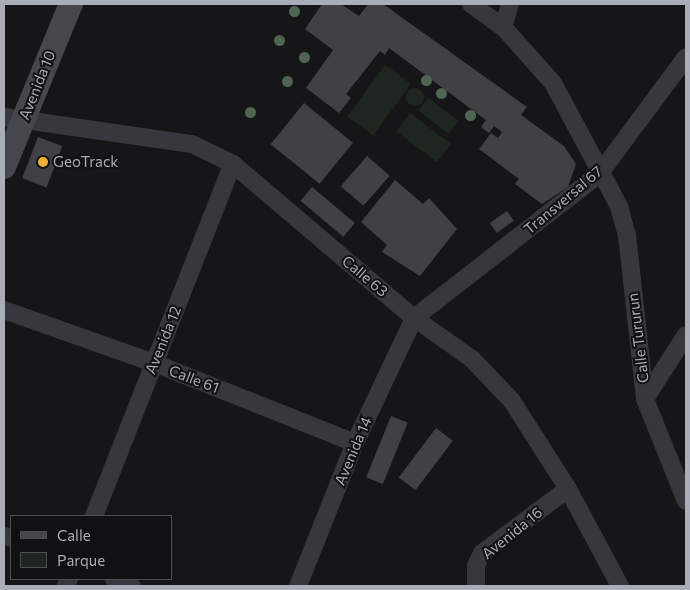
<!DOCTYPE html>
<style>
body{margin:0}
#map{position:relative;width:690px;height:590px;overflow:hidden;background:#161618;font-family:Commissioner,sans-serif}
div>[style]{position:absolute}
.green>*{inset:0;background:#1e261f;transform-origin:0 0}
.round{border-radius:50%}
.building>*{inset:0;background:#404145;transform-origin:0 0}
.street>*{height:18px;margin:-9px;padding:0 9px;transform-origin:9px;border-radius:9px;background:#37383d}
.secondary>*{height:24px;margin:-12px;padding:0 12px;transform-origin:12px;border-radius:12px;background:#45474d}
.trees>*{width:11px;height:11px;margin:-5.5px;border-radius:50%;background:#506452}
.dots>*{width:14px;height:14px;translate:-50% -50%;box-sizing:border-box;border:2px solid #111113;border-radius:50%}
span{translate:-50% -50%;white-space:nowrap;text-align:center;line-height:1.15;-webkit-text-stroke:4px #111113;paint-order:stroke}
.street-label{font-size:15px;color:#a8adb8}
.poi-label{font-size:15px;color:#a8adb8}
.left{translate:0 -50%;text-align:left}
.frame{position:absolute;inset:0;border:5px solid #a8adb8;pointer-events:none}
.legend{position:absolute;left:10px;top:515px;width:162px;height:65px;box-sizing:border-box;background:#111113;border:1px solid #4d4f55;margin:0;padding:6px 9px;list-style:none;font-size:15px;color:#a8adb8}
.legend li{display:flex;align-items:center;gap:10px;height:25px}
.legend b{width:25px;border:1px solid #4d4f55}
</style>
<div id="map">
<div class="green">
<div style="left:385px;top:65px;width:32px;height:64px;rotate:36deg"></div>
<div class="round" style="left:406px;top:88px;width:18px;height:18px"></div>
<div style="left:428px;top:98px;width:38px;height:16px;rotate:37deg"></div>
<div style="left:410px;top:113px;width:51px;height:23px;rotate:37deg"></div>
</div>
<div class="building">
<div style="clip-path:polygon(322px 4px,341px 4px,359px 16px,368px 4px,383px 4px,527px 107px,521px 115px,564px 146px,576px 164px,568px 187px,542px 204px,515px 184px,519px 179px,479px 149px,491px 133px,498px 138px,502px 132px,494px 126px,489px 133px,481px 127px,486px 120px,389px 48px,385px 55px,380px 51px,346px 94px,351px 98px,339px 113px,306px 88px,333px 50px,305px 29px)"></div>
<div style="left:304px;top:103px;width:63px;height:53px;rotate:39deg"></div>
<div style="left:38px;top:137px;width:26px;height:44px;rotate:21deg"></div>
<div style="left:367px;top:156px;width:30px;height:40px;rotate:41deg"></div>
<div style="clip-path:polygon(395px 180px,423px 204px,429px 198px,457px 229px,420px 276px,382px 252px,387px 245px,361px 222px)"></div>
<div style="left:312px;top:187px;width:56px;height:18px;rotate:40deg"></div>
<div style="left:507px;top:211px;width:12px;height:21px;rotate:55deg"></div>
<div style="left:391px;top:416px;width:18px;height:66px;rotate:22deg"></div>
<div style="left:436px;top:428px;width:21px;height:62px;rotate:37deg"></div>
</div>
<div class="street">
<div style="left:471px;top:4px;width:39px;rotate:36deg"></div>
<div style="left:503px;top:27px;width:75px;rotate:48.2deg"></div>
<div style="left:553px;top:83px;width:140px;rotate:61.8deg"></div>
<div style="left:619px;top:206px;width:30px;rotate:75deg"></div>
<div style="left:627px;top:235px;width:165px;rotate:83.7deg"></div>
<div style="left:645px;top:399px;width:110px;rotate:68.1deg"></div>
<div style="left:503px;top:27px;width:24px;rotate:-73deg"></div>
<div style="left:4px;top:117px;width:190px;rotate:8.2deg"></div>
<div style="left:192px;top:144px;width:46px;rotate:26deg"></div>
<div style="left:233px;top:164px;width:238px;rotate:40.4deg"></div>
<div style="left:414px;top:318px;width:71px;rotate:35.3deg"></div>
<div style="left:472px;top:359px;width:58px;rotate:46.4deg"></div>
<div style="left:512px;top:401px;width:104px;rotate:57.5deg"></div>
<div style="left:568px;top:489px;width:110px;rotate:61.8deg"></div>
<div style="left:4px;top:310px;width:159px;rotate:19.5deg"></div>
<div style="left:154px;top:363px;width:216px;rotate:21.7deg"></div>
<div style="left:645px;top:399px;width:76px;rotate:-57.4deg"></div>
<div style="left:94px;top:516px;width:378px;rotate:-68.5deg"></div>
<div style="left:4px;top:536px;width:7px;rotate:16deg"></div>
<div style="left:114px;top:579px;width:19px;rotate:21deg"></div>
<div style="left:66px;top:586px;width:8px;rotate:-67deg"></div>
<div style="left:298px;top:586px;width:154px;rotate:-68.3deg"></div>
<div style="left:355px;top:443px;width:138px;rotate:-64.7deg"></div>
<div style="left:414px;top:318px;width:236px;rotate:-37.9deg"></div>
<div style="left:600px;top:173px;width:144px;rotate:-53.4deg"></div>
<div style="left:476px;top:586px;width:20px;rotate:-90deg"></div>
<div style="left:476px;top:566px;width:14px;rotate:-65deg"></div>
<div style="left:482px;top:553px;width:107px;rotate:-36.7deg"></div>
</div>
<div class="secondary">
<div style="left:4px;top:167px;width:176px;rotate:-67.7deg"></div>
</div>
<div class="trees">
<div style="left:294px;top:11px"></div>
<div style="left:279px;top:40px"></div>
<div style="left:304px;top:57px"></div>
<div style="left:426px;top:80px"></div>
<div style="left:287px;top:81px"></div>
<div style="left:441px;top:93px"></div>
<div style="left:250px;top:112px"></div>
<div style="left:470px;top:115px"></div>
</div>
<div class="dots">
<div style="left:43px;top:162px;background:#f2b134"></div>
</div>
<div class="street-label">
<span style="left:37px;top:85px;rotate:-68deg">Avenida 10</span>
<span style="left:563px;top:200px;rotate:-40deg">Transversal 67</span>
<span style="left:365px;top:276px;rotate:40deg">Calle 63</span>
<span style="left:638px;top:338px;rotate:-97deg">Calle Tururun</span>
<span style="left:163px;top:340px;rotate:-68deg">Avenida 12</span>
<span style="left:194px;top:379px;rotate:21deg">Calle 61</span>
<span style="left:353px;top:451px;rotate:-67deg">Avenida 14</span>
<span style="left:512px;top:533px;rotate:-39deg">Avenida 16</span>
</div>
<div class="poi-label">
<span class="left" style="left:53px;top:162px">GeoTrack</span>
</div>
<div class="frame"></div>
<ul class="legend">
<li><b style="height:6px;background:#45474d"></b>Calle</li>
<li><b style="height:14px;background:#1e261f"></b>Parque</li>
</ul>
</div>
